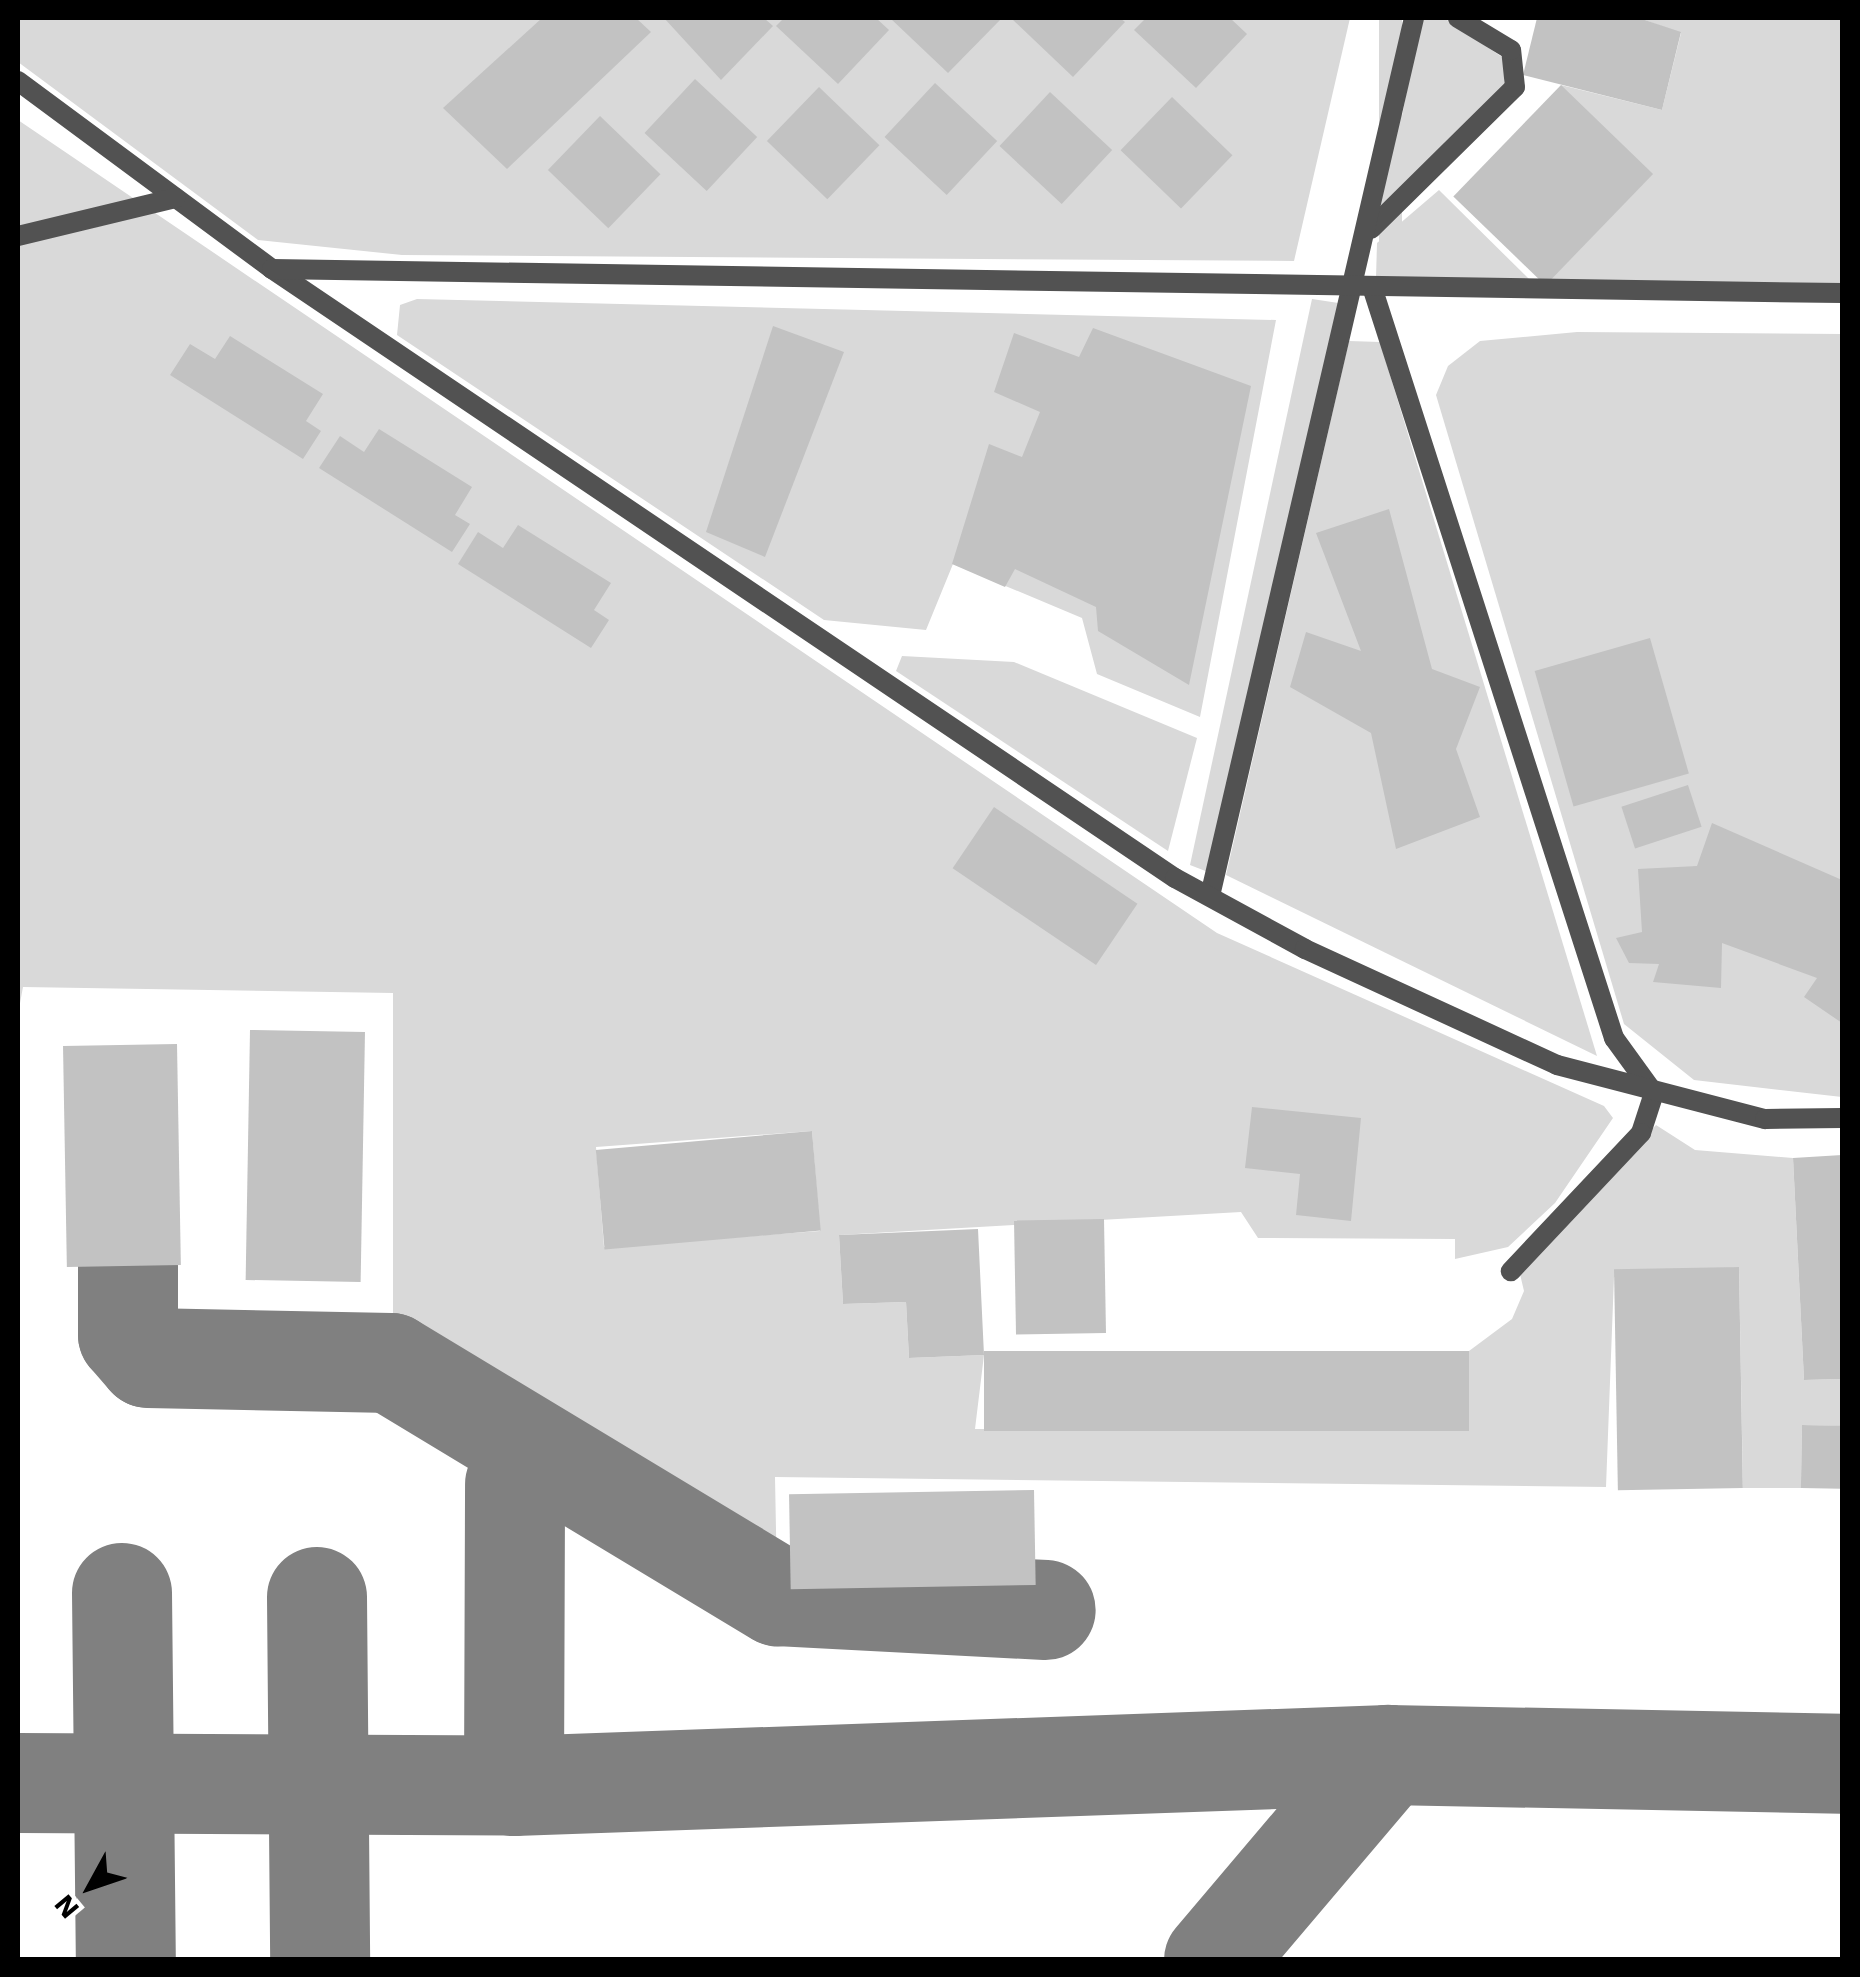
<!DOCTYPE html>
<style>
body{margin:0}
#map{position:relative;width:1860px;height:1977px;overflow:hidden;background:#fff;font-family:"Work Sans",sans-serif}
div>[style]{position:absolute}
.green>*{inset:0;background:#d9d9d9;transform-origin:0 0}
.taxiway>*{height:100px;margin:-50px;padding:0 50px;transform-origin:50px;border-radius:50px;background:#808080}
.building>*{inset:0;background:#c2c2c2;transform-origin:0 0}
.service>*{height:20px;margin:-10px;padding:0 10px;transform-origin:10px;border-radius:10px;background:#525252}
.minor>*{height:20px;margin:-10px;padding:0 10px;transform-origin:10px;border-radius:10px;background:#525252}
span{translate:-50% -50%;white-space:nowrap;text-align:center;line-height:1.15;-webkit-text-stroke:8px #fff;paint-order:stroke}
.frame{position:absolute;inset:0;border:20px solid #000;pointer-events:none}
.north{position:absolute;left:40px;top:1837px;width:100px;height:100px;-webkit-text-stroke:8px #fff;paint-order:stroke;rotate:230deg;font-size:28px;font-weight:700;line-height:40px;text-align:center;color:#000}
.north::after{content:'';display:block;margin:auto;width:35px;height:45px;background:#000;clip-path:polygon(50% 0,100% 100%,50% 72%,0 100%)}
</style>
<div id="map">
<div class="green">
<div style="clip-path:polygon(18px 18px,1350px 18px,1294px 261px,402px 255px,258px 240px,18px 62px)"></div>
<div style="left:1379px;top:18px;width:23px;height:244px"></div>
<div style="clip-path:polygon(1421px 18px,1444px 18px,1505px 59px,1504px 86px,1384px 209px)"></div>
<div style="clip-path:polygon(1639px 18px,1842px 18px,1842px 285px,1546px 285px,1561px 85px,1662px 110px,1681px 33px)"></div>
<div style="clip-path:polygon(evenodd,18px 120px,1217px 933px,1604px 1106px,1613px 1118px,1555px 1203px,1508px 1247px,1455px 1259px,1455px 1239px,1258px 1238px,1241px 1212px,839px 1235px,843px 1304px,906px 1302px,909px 1358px,984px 1355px,975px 1429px,1469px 1431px,1469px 1351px,1512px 1319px,1524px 1291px,1519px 1270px,1656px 1125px,1695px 1150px,1793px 1158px,1804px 1380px,1842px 1379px,1842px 1426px,1802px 1425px,1801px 1488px,1743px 1488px,1739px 1267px,1614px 1277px,1606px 1487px,775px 1477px,777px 1582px,450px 1376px,393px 1351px,393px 993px,23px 987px,18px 1014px,18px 120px,812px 1131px,820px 1231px,604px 1247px,596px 1147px,812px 1131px)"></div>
<div style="clip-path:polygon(1439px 190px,1534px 284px,1376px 278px,1377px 243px)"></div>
<div style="clip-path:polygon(417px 299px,1276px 320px,1200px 717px,1097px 674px,1082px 618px,953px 564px,926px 630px,824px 620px,397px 335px,400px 305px)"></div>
<div style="clip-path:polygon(1312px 299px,1345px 304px,1208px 872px,1190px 865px)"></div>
<div style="clip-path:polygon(1577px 332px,1842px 334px,1842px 1097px,1694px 1080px,1624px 1024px,1436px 395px,1448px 366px,1480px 341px)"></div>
<div style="clip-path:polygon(1349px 341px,1380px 342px,1597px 1056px,1226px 875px)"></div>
<div style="clip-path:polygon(902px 656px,1014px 662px,1197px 738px,1168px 851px,896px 671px)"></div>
</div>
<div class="taxiway">
<div style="left:128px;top:1266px;width:69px;rotate:90deg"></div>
<div style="left:128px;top:1335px;width:30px;rotate:49deg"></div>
<div style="left:148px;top:1358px;width:243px;rotate:1.2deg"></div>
<div style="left:391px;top:1363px;width:452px;rotate:31.1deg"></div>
<div style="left:778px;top:1596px;width:268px;rotate:3deg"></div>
<div style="left:122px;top:1593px;width:367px;rotate:89.4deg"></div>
<div style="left:317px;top:1597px;width:363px;rotate:89.5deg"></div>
<div style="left:18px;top:1783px;width:496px;rotate:0.3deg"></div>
<div style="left:514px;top:1786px;width:875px;rotate:-2.03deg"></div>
<div style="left:514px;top:1786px;width:302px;rotate:-89.8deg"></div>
<div style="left:1214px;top:1960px;width:269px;rotate:-49.7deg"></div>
<div style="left:1388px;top:1755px;width:454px;rotate:1.1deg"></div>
</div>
<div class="building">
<div style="clip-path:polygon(542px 18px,636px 18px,651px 32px,507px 169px,443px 108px)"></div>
<div style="clip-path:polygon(664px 18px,764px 18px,773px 26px,721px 80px)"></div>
<div style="clip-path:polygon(784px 18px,876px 18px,889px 30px,838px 84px,776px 26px)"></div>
<div style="clip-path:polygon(890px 18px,998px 18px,1000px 20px,948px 73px)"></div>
<div style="clip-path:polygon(1011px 18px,1120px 18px,1125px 22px,1073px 77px)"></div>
<div style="clip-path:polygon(1146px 18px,1230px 18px,1247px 34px,1196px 88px,1134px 30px)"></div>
<div style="clip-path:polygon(1537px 18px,1639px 18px,1681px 32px,1662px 110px,1523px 75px)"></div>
<div style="left:695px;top:79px;width:85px;height:74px;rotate:43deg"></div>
<div style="left:935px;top:83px;width:85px;height:74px;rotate:43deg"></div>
<div style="left:1561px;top:85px;width:128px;height:155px;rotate:44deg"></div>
<div style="left:819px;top:87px;width:84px;height:75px;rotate:44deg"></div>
<div style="left:1050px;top:92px;width:85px;height:74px;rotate:43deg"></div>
<div style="left:1172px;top:97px;width:84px;height:74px;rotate:44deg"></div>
<div style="left:600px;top:116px;width:84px;height:75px;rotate:44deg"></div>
<div style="clip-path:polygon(773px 326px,844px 352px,765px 557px,706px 532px)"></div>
<div style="clip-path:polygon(1093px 328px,1251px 386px,1189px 685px,1098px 631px,1096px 607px,1015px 569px,1005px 587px,952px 564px,989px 444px,1022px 457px,1040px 412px,994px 392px,1014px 333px,1079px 357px)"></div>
<div style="clip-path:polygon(230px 336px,323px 394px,306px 421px,321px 431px,303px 459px,170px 375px,190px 344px,215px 359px)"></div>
<div style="clip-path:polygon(379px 429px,472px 487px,455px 515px,470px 524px,452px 552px,319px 468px,340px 436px,364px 452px)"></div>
<div style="clip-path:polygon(1389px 509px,1432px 669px,1480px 687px,1456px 749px,1480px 817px,1396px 849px,1371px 733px,1290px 687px,1306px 632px,1361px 651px,1316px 533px)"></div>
<div style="clip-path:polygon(518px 525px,611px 583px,594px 610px,609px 620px,591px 648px,458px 564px,478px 532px,503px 548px)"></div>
<div style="left:1650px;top:638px;width:141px;height:120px;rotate:74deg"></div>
<div style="left:1688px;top:785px;width:44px;height:70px;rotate:72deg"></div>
<div style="left:994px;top:807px;width:173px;height:74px;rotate:34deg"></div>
<div style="clip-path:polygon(1712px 823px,1842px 880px,1842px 1023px,1804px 997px,1817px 978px,1722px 943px,1721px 988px,1653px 982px,1659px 964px,1629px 963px,1616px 938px,1642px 932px,1638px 869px,1697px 866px)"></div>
<div style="left:250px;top:1030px;width:115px;height:250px;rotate:1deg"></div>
<div style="left:177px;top:1044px;width:221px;height:114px;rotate:89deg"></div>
<div style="clip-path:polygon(1252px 1107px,1361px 1118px,1351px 1221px,1296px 1215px,1300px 1174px,1245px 1168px)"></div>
<div style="left:812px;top:1131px;width:100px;height:217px;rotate:85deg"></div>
<div style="clip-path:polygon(1842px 1155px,1842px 1379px,1804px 1380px,1793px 1158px)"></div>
<div style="left:1104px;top:1219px;width:114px;height:90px;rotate:89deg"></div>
<div style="clip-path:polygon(978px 1229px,984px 1355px,909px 1358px,906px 1302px,843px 1304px,839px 1235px)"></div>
<div style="left:1739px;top:1267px;width:221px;height:125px;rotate:89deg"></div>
<div style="left:1469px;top:1351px;width:80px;height:485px;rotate:90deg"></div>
<div style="left:1802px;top:1425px;width:40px;height:63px;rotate:1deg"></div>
<div style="left:1034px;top:1490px;width:95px;height:245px;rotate:89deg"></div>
</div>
<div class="service">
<div style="left:1371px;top:229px;width:202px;rotate:-44.6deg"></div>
<div style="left:1515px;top:87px;width:37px;rotate:-96deg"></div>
<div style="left:1511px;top:50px;width:62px;rotate:-148.9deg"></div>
<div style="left:1373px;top:290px;width:786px;rotate:72.14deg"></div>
<div style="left:1614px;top:1038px;width:68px;rotate:54deg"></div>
<div style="left:1654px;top:1093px;width:42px;rotate:108deg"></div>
<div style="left:1641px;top:1133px;width:190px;rotate:133.3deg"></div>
<div style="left:1210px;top:896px;width:901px;rotate:-76.92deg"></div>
</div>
<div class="minor">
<div style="left:18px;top:81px;width:316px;rotate:36.5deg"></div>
<div style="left:272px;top:269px;width:1089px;rotate:34deg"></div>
<div style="left:1175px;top:878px;width:148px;rotate:28.6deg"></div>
<div style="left:1305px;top:949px;width:277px;rotate:24.7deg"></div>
<div style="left:1557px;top:1065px;width:215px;rotate:14.6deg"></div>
<div style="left:1765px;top:1119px;width:77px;rotate:-0.7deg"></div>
<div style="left:18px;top:236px;width:162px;rotate:-13.6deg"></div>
<div style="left:272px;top:269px;width:1570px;rotate:0.88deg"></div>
</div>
<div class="frame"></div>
<div class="north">N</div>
</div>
